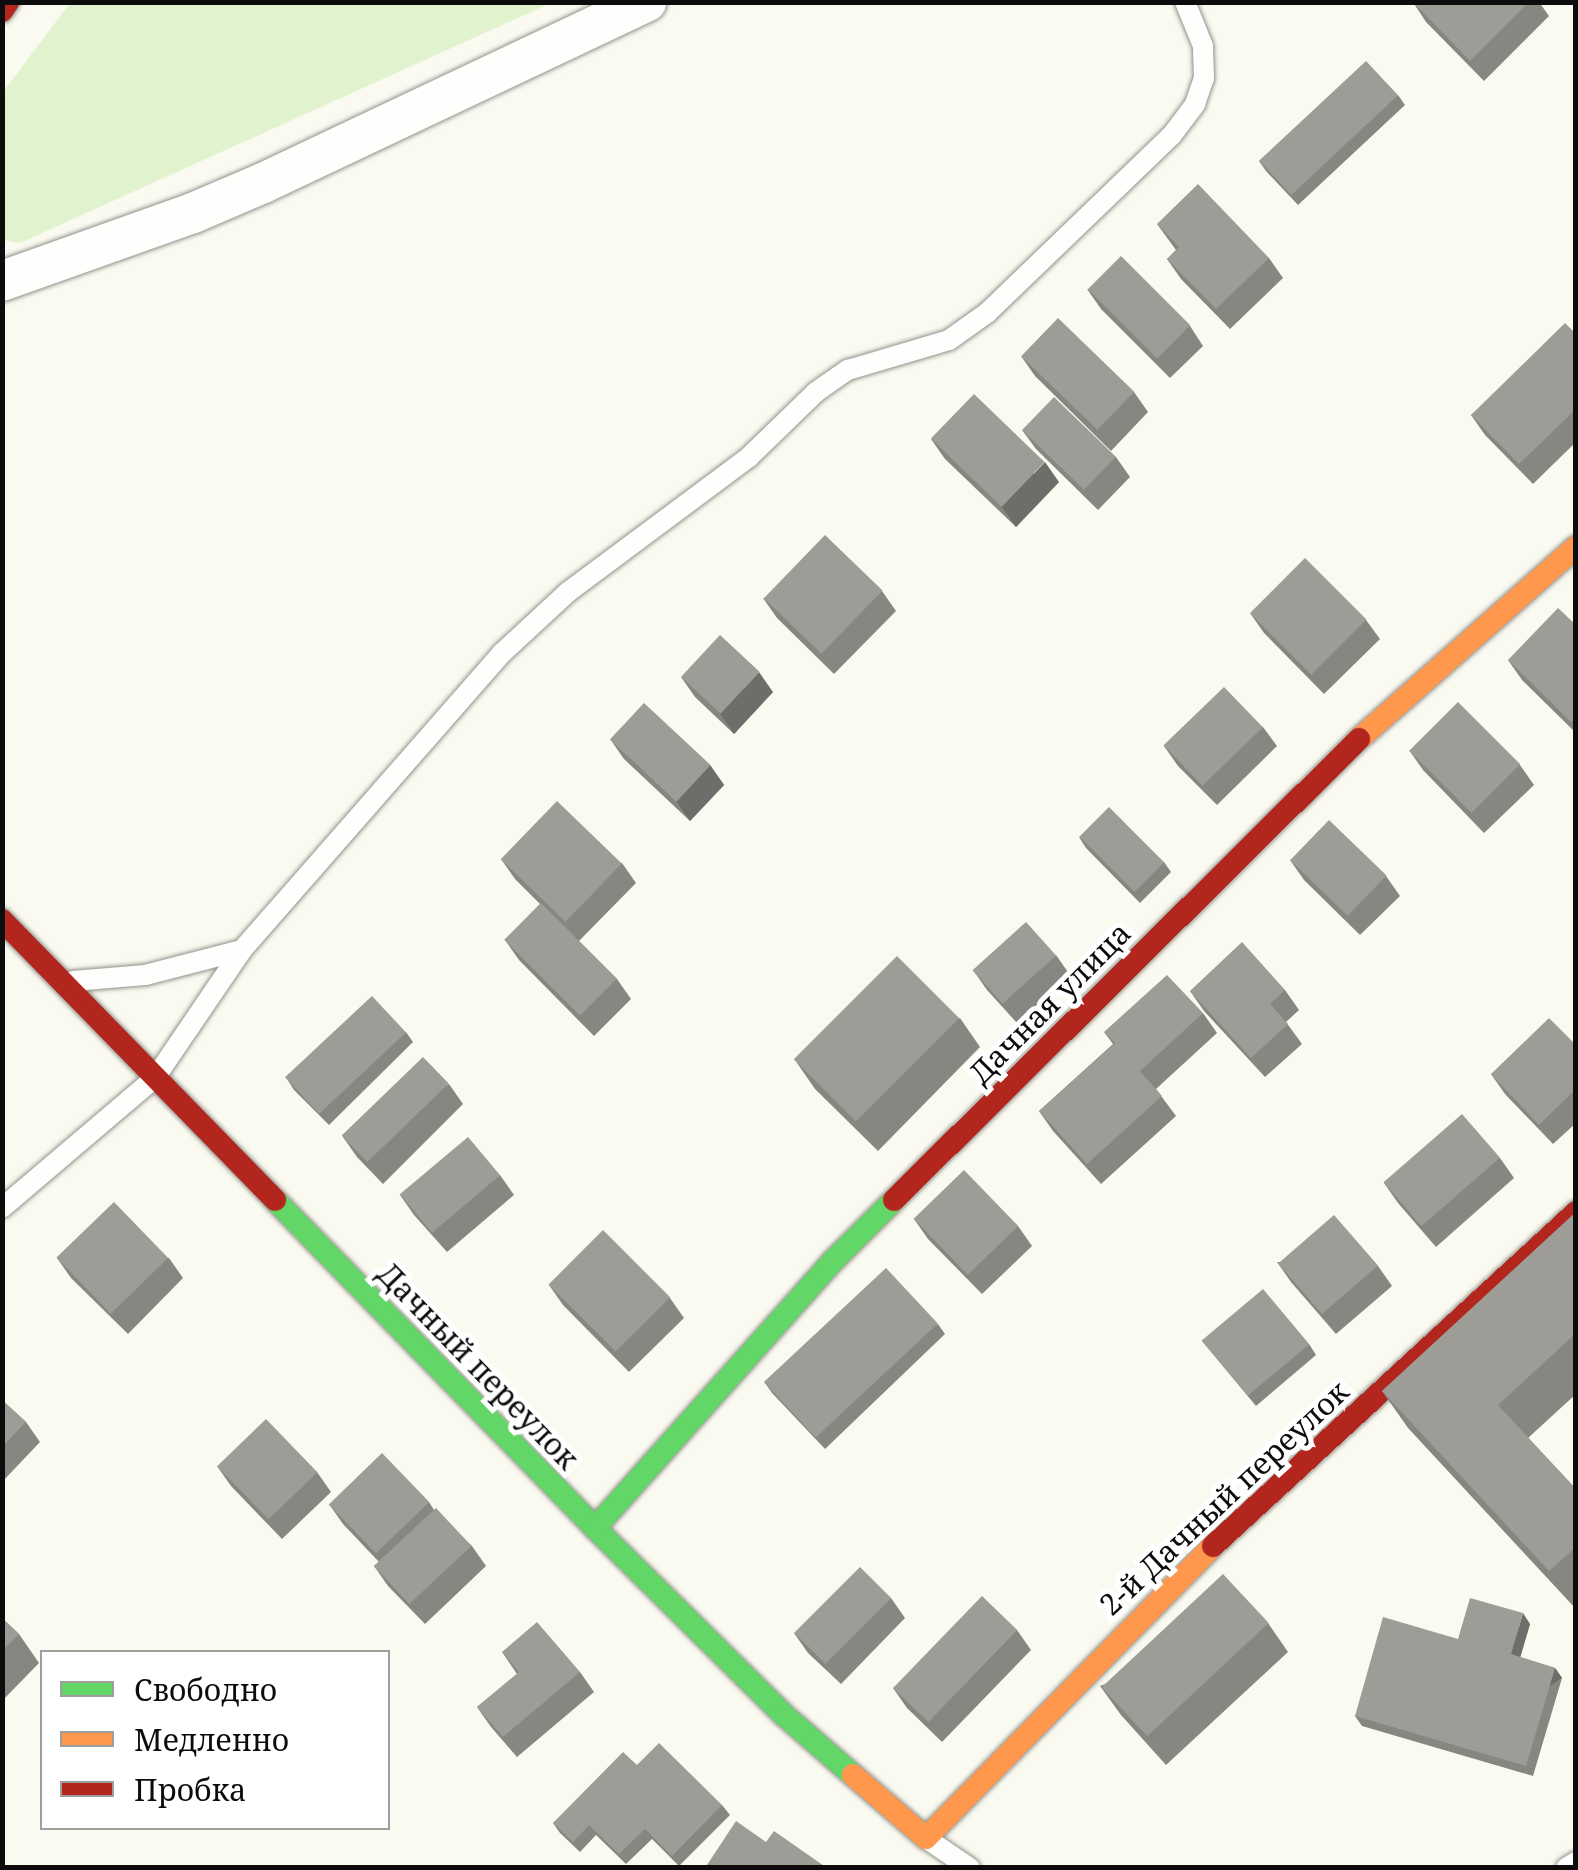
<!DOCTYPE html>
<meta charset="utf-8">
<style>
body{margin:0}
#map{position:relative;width:1578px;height:1870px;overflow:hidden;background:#fafaf0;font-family:"Noto Serif",serif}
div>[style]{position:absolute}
.green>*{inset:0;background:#e0f3ce}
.roads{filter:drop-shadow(0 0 2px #93938f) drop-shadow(0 0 2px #93938f)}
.lane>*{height:20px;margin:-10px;padding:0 10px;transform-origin:10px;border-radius:10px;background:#fefefd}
.street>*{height:40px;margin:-20px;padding:0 20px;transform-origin:20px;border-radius:20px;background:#fefefd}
.fast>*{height:22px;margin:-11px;padding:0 11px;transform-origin:11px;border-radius:11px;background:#63d668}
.slow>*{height:22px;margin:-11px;padding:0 11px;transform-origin:11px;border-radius:11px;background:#ff974d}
.jam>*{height:22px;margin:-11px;padding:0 11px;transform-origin:11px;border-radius:11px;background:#b3261e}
.wall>*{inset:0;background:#878681}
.shaded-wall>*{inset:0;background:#6e6d69;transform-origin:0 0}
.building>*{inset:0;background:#9d9c96;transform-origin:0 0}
span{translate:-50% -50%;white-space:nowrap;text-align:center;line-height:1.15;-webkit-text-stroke:10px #fff;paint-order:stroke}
.street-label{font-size:30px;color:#0c0c0c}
.frame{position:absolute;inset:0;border:5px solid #0c0c0c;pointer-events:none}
.legend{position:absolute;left:40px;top:1650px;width:350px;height:180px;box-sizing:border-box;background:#fff;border:2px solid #9e9e9e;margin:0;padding:12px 18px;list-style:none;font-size:30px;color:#0c0c0c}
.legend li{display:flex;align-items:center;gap:20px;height:50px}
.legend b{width:50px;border:2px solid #9e9e9e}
</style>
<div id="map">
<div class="green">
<div style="clip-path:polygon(70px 3px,70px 2px,551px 3px,20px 243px,3px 240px,3px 92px)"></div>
</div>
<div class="roads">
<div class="lane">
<div style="left:242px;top:950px;width:395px;rotate:-48.8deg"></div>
<div style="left:502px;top:653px;width:90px;rotate:-42.7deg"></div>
<div style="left:568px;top:592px;width:226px;rotate:-36.7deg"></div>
<div style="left:749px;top:457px;width:93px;rotate:-44.1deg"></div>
<div style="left:816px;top:392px;width:39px;rotate:-35deg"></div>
<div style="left:848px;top:370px;width:105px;rotate:-16.5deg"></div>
<div style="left:949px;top:340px;width:47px;rotate:-35.4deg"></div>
<div style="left:987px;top:313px;width:257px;rotate:-43.9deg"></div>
<div style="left:1172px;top:135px;width:39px;rotate:-53deg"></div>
<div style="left:1195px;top:104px;width:28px;rotate:-71deg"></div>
<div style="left:1204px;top:78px;width:32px;rotate:-92deg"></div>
<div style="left:1203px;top:46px;width:48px;rotate:-112.2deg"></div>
<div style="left:2px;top:1208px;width:201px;rotate:-40.4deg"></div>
<div style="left:155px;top:1078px;width:155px;rotate:-55.8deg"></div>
<div style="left:242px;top:950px;width:100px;rotate:165.5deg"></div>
<div style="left:145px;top:975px;width:72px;rotate:175.2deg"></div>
<div style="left:927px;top:1839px;width:52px;rotate:34deg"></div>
<div style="left:1566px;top:1868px;width:12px;rotate:-31deg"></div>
</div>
<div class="street">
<div style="left:2px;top:281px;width:203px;rotate:-19.6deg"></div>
<div style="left:193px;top:213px;width:76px;rotate:-23.2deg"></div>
<div style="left:263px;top:183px;width:424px;rotate:-25.3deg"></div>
</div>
<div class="fast">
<div style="left:275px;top:1200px;width:458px;rotate:45.7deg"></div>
<div style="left:595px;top:1528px;width:266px;rotate:44.7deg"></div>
<div style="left:784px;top:1715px;width:91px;rotate:41deg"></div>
<div style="left:595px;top:1528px;width:358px;rotate:-48.3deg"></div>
<div style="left:833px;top:1261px;width:86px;rotate:-45deg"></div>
</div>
<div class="slow">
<div style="left:1359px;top:739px;width:290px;rotate:-41.5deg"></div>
<div style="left:853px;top:1775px;width:96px;rotate:40.8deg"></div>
<div style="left:926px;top:1838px;width:409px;rotate:-45.5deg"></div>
</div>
<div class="jam">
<div style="left:2px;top:11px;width:11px;rotate:-56deg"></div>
<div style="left:2px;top:920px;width:391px;rotate:45.7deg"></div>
<div style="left:894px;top:1200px;width:655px;rotate:-44.75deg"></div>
<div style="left:1213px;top:1546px;width:493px;rotate:-42.6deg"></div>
</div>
</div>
<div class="wall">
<div style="clip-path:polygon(1413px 2px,1539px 2px,1549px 16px,1484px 81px,1426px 22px)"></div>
<div style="clip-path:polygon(1398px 95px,1405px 105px,1298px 205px,1266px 171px,1259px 161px)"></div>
<div style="clip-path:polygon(1157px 224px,1269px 258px,1283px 278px,1230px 329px,1181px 279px,1167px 259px,1176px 250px)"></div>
<div style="clip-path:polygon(1087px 289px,1190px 326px,1203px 346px,1170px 378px,1101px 309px)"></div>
<div style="clip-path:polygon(1576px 334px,1576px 442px,1533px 484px,1485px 435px,1471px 415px)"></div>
<div style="clip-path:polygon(1021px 356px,1134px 392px,1148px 412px,1111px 451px,1035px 376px)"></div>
<div style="clip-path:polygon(1022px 430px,1116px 457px,1130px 477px,1098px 510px,1036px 449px)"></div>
<div style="clip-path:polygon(931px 439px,1059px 482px,1016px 527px,945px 459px)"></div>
<div style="clip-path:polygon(882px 591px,896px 611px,834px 674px,777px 618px,763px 598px)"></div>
<div style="clip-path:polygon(1250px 613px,1366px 620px,1380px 639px,1324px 694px,1264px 633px)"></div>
<div style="clip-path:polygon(1576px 625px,1576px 733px,1522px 680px,1508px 660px)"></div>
<div style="clip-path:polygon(681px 677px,773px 692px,734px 734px,695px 697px)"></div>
<div style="clip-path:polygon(1263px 727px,1277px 746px,1217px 805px,1178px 766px,1164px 746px)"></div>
<div style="clip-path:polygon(610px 739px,710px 765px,724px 785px,690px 821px,624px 759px)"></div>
<div style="clip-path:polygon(1409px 750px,1520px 765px,1534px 785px,1484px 833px,1423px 770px)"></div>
<div style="clip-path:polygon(1079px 837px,1164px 862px,1171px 872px,1140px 903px,1086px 848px)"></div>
<div style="clip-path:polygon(501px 859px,622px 863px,636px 883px,579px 941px,617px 979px,631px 999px,594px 1036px,519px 960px,505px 940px,540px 904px,515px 879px)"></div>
<div style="clip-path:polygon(1290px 860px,1386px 876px,1400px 896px,1360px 935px,1304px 880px)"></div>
<div style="clip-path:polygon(1056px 955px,1070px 975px,1017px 1023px,987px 990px,973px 970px)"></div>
<div style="clip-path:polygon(1285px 990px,1299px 1010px,1286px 1022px,1302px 1044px,1265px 1077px,1204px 1011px,1190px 991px)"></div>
<div style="clip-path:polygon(1203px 1013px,1217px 1033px,1156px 1089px,1176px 1116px,1101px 1184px,1053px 1131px,1039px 1111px,1113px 1044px,1104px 1032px)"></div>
<div style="clip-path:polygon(960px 1018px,980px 1047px,878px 1151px,815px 1089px,795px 1060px)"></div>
<div style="clip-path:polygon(406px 1032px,413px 1042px,329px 1125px,294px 1090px,287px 1079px)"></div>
<div style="clip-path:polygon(1576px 1045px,1576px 1123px,1553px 1144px,1505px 1094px,1491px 1074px)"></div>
<div style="clip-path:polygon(449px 1084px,463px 1104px,383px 1184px,357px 1157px,343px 1137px)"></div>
<div style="clip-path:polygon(1500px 1158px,1514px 1178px,1436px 1247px,1398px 1203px,1384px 1183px)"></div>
<div style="clip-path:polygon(500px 1175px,514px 1195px,447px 1252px,414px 1215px,400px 1195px)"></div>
<div style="clip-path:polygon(1576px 1212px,1576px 1394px,1528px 1438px,1576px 1489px,1575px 1608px,1408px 1428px,1382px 1391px)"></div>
<div style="clip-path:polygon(914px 1219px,1018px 1226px,1032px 1246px,982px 1294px,928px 1239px)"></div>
<div style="clip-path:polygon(57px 1258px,169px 1258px,183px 1278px,128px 1334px,71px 1278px)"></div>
<div style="clip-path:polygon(1277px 1262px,1378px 1266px,1392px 1286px,1336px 1334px,1291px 1282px)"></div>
<div style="clip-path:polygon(549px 1285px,670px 1298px,684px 1318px,629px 1372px,563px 1305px)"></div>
<div style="clip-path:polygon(938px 1324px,945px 1334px,825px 1449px,772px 1393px,765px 1383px)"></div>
<div style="clip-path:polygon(1202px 1341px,1309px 1344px,1316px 1355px,1256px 1406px)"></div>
<div style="clip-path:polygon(2px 1400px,26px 1422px,40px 1442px,2px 1482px)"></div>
<div style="clip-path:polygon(217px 1466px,317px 1472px,331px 1492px,282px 1539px,231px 1486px)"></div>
<div style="clip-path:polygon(429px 1502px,434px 1510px,472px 1546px,486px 1566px,425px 1624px,388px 1586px,374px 1566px,379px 1562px,343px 1524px,329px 1504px)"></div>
<div style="clip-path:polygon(891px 1598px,905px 1618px,841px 1684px,808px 1653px,794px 1633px)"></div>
<div style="clip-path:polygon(2px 1618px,19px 1634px,39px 1663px,2px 1701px)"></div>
<div style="clip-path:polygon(1268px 1623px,1288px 1652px,1166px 1765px,1121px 1715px,1100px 1686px)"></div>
<div style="clip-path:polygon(1530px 1624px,1520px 1657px,1555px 1668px,1562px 1678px,1533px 1776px,1362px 1726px,1355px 1716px,1458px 1639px)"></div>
<div style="clip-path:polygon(1017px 1630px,1031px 1650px,942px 1742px,907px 1708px,893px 1688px)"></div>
<div style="clip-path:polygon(502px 1652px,580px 1672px,594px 1692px,517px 1757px,491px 1727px,477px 1707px,517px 1674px)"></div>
<div style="clip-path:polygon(637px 1765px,722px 1805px,730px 1815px,679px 1866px,652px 1839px,626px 1864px,596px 1835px,580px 1852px,560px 1833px,553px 1823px)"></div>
</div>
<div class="shaded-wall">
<div style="clip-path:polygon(1045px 462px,1059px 482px,1016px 527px,1002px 507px)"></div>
<div style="clip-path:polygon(759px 672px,773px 692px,734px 734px,720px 714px)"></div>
<div style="clip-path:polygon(710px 765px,724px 785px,690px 821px,676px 801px)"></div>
<div style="clip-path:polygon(1523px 1613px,1530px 1624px,1518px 1665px,1511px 1654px)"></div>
<div style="left:1555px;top:1668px;width:12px;height:102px;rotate:55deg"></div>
</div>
<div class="building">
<div style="clip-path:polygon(1413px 2px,1529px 2px,1470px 61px)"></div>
<div style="left:1366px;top:61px;width:47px;height:146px;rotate:47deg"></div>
<div style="clip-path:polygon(1198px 184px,1269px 258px,1216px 309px,1167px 259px,1179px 247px,1157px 224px)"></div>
<div style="left:1121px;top:256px;width:98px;height:47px;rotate:45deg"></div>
<div style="left:1058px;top:318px;width:106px;height:53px;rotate:44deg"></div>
<div style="clip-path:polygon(1565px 323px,1576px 334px,1576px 409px,1519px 464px,1471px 415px)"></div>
<div style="left:974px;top:394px;width:98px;height:62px;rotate:44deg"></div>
<div style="left:1054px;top:397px;width:86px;height:46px;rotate:44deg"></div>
<div style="left:825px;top:535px;width:80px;height:88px;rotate:44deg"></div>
<div style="left:1305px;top:558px;width:87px;height:78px;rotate:45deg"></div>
<div style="clip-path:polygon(1558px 608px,1576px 625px,1576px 718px,1571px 722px,1508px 660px)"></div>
<div style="left:720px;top:635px;width:54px;height:57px;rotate:43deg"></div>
<div style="left:1224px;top:687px;width:56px;height:84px;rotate:46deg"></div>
<div style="left:1458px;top:702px;width:88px;height:69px;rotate:45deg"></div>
<div style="left:644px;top:703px;width:91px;height:50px;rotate:43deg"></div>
<div style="left:557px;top:801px;width:90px;height:81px;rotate:44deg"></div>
<div style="left:1109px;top:807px;width:78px;height:42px;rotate:45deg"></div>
<div style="left:1329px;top:820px;width:80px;height:56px;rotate:44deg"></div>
<div style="left:541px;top:903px;width:107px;height:52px;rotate:45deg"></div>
<div style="left:1026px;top:922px;width:45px;height:72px;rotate:48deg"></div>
<div style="clip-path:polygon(1242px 942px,1285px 990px,1270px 1004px,1288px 1024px,1251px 1058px,1190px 991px)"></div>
<div style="left:897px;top:956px;width:88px;height:146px;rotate:45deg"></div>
<div style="clip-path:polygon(1167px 975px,1203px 1013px,1140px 1071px,1162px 1096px,1087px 1164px,1039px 1111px,1115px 1043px,1104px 1032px)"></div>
<div style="left:372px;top:996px;width:50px;height:119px;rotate:47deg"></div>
<div style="clip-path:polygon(1549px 1018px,1576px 1045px,1576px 1089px,1539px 1125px,1491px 1074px)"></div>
<div style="left:423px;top:1057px;width:37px;height:113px;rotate:46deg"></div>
<div style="left:1462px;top:1114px;width:58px;height:104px;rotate:49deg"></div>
<div style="left:468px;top:1137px;width:50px;height:89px;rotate:50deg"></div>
<div style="left:964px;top:1170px;width:78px;height:70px;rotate:46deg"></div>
<div style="left:114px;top:1202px;width:78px;height:80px;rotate:46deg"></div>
<div style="clip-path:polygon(1576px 1212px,1576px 1333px,1498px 1405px,1576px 1489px,1576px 1547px,1549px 1571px,1382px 1391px)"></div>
<div style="left:1334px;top:1215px;width:67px;height:74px;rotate:49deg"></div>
<div style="left:603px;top:1230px;width:95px;height:77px;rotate:45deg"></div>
<div style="left:886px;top:1268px;width:76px;height:167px;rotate:47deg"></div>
<div style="left:1263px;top:1289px;width:72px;height:80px;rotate:50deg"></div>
<div style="clip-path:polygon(2px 1400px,26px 1422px,2px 1447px)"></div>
<div style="left:266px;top:1419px;width:74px;height:68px;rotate:46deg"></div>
<div style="left:382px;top:1453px;width:68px;height:74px;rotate:46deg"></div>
<div style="left:436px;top:1508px;width:52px;height:85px;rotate:47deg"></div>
<div style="left:860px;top:1567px;width:44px;height:93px;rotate:45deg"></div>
<div style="left:1223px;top:1574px;width:67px;height:166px;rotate:47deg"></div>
<div style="left:982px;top:1596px;width:49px;height:128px;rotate:44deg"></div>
<div style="clip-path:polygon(1470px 1598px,1523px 1613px,1511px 1654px,1555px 1668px,1526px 1766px,1355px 1716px,1383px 1617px,1458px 1639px)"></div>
<div style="clip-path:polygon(2px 1618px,19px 1634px,2px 1651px)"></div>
<div style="clip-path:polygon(537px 1622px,580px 1672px,503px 1737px,477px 1707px,519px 1672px,502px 1652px)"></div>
<div style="clip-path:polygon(659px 1743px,722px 1805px,672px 1856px,645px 1829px,619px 1854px,589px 1825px,573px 1842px,553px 1823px,623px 1752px,637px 1765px)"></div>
<div style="clip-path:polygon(736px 1821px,766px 1842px,774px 1831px,827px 1868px,705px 1868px)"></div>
</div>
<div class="street-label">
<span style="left:1050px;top:1003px;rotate:-45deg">Дачная улица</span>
<span style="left:478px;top:1366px;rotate:46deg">Дачный переулок</span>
<span style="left:1224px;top:1498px;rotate:-43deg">2-й Дачный переулок</span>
</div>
<div class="frame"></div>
<ul class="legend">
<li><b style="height:12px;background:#63d668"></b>Свободно</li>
<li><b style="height:12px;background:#ff974d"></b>Медленно</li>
<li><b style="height:12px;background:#b3261e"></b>Пробка</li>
</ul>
</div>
